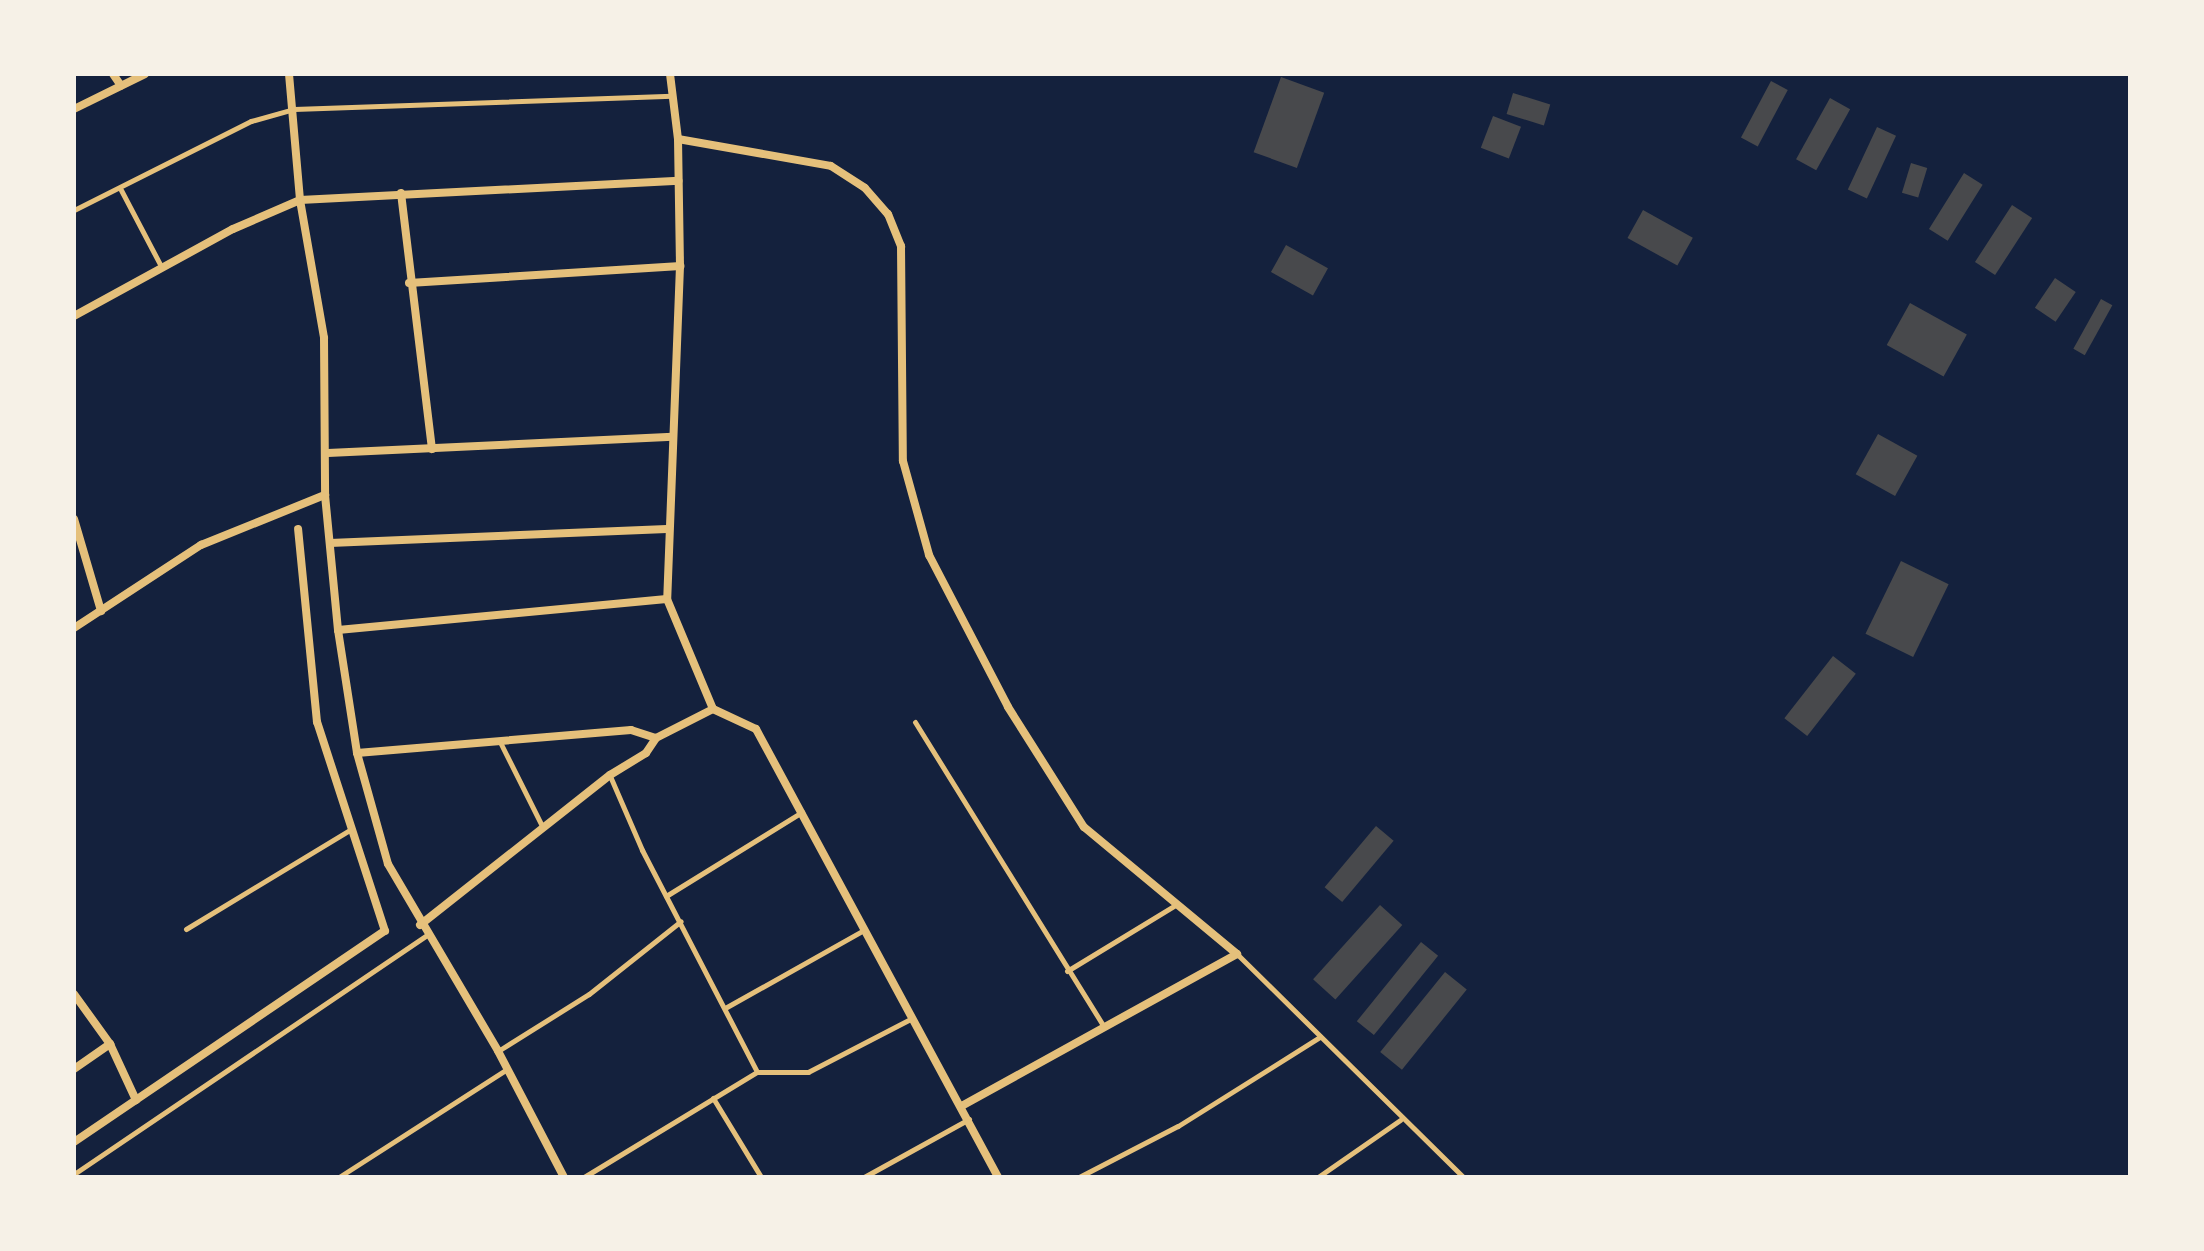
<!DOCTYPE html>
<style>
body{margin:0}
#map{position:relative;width:2204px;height:1251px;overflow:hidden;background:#14213d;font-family:"Asap Condensed",sans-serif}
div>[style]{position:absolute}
.building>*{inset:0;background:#48494c;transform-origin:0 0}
.service>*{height:5px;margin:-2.5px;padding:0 2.5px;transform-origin:2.5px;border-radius:2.5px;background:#e5c07b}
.minor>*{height:8px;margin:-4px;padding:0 4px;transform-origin:4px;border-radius:4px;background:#e5c07b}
span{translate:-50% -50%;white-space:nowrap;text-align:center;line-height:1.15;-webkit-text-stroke:6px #f6f1e7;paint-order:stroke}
.frame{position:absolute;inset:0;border:76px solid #f6f1e7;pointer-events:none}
</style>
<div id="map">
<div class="building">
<div style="left:1281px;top:77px;width:46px;height:80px;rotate:20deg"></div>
<div style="left:1771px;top:81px;width:19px;height:64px;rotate:28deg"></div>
<div style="left:1513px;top:93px;width:39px;height:22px;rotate:17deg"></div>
<div style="left:1830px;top:98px;width:23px;height:70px;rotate:29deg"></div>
<div style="left:1493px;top:116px;width:30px;height:34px;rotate:21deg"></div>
<div style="left:1877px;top:127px;width:21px;height:69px;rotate:25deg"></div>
<div style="left:1911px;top:163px;width:17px;height:31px;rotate:17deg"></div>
<div style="left:1964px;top:173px;width:22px;height:66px;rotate:32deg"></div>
<div style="left:2012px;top:205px;width:24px;height:68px;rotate:33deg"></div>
<div style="left:1643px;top:210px;width:57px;height:32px;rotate:29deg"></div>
<div style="left:1286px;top:245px;width:48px;height:31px;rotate:29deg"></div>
<div style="left:2055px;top:278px;width:25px;height:36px;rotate:34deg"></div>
<div style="left:2101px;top:299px;width:13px;height:57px;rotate:29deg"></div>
<div style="left:1910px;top:303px;width:65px;height:48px;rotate:29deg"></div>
<div style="left:1878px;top:434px;width:45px;height:46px;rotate:29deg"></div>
<div style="left:1901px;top:561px;width:53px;height:81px;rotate:26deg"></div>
<div style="left:1833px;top:656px;width:29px;height:79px;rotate:38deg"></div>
<div style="left:1376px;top:826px;width:23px;height:80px;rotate:40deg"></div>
<div style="left:1380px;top:905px;width:30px;height:100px;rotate:42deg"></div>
<div style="left:1421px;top:942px;width:22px;height:102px;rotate:39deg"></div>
<div style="left:1445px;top:972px;width:28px;height:103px;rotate:39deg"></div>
</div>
<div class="service">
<div style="left:121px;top:190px;width:88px;rotate:62.3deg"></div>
<div style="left:74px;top:210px;width:198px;rotate:-26.7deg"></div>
<div style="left:251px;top:121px;width:45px;rotate:-15.6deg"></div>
<div style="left:294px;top:109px;width:378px;rotate:-2deg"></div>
<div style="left:915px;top:722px;width:359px;rotate:58.2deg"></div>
<div style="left:500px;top:742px;width:96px;rotate:63.4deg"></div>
<div style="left:610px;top:776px;width:81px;rotate:66.6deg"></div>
<div style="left:642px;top:850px;width:250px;rotate:62.6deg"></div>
<div style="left:666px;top:896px;width:160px;rotate:-31.7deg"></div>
<div style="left:186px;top:929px;width:193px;rotate:-31.2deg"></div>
<div style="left:1237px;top:954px;width:317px;rotate:44.6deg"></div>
<div style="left:1067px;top:971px;width:129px;rotate:-31.3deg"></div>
<div style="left:725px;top:1008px;width:159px;rotate:-29.3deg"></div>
<div style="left:498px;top:1051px;width:107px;rotate:-32.1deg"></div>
<div style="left:589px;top:994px;width:117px;rotate:-38.4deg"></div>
<div style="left:713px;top:1098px;width:92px;rotate:58.7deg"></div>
<div style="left:74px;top:1174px;width:426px;rotate:-34.1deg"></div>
<div style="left:339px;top:1177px;width:200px;rotate:-32.7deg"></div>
<div style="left:584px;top:1177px;width:202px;rotate:-31.3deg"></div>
<div style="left:757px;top:1072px;width:51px"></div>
<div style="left:808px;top:1072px;width:117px;rotate:-27.4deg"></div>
<div style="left:864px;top:1177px;width:120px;rotate:-28.9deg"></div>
<div style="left:1079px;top:1177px;width:111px;rotate:-27.3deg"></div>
<div style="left:1178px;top:1126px;width:168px;rotate:-32.1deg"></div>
<div style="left:1318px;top:1177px;width:100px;rotate:-34.8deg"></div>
</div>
<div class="minor">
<div style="left:113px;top:74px;width:14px;rotate:56deg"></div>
<div style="left:289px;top:74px;width:126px;rotate:85deg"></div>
<div style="left:300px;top:200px;width:140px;rotate:80.1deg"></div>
<div style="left:324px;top:338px;width:157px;rotate:89.6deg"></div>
<div style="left:325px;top:495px;width:136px;rotate:84.5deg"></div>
<div style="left:338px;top:630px;width:124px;rotate:81.2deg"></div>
<div style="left:357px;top:753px;width:115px;rotate:74.4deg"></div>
<div style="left:388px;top:864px;width:217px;rotate:59.5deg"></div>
<div style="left:498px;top:1051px;width:142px;rotate:62.4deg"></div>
<div style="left:670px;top:74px;width:65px;rotate:83deg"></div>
<div style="left:678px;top:139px;width:127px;rotate:89.1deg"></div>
<div style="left:680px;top:266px;width:333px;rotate:92.2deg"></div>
<div style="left:667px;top:599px;width:119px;rotate:67.3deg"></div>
<div style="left:713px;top:709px;width:47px;rotate:24.9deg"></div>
<div style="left:756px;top:729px;width:509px;rotate:61.62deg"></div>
<div style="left:74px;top:109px;width:79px;rotate:-26.2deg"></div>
<div style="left:678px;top:139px;width:155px;rotate:10deg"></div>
<div style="left:831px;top:166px;width:40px;rotate:32.9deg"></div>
<div style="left:865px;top:188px;width:35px;rotate:49deg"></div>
<div style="left:888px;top:214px;width:35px;rotate:68deg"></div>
<div style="left:901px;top:246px;width:215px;rotate:89.5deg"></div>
<div style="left:903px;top:461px;width:98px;rotate:74.5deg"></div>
<div style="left:929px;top:555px;width:171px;rotate:62.5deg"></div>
<div style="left:1008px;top:707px;width:142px;rotate:57.7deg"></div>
<div style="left:1084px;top:827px;width:199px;rotate:39.7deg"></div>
<div style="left:1237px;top:954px;width:313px;rotate:151.1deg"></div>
<div style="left:401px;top:193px;width:258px;rotate:83.1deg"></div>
<div style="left:409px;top:283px;width:272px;rotate:-3.6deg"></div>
<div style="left:74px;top:316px;width:181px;rotate:-28.7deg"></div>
<div style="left:233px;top:229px;width:73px;rotate:-23.4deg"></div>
<div style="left:300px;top:200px;width:379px;rotate:-2.9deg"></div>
<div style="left:328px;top:453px;width:345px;rotate:-2.7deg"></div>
<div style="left:74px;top:519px;width:96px;rotate:73.6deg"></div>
<div style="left:330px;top:543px;width:337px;rotate:-2.4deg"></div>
<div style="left:74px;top:628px;width:152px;rotate:-33.2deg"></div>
<div style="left:201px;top:545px;width:134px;rotate:-22deg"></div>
<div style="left:338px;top:630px;width:330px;rotate:-5.4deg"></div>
<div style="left:357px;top:753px;width:275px;rotate:-4.8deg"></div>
<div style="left:631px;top:730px;width:26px;rotate:18deg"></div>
<div style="left:656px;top:738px;width:64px;rotate:-27deg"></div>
<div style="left:420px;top:925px;width:242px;rotate:-38.3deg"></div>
<div style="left:610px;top:775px;width:42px;rotate:-31.4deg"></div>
<div style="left:646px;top:753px;width:18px;rotate:-56deg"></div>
<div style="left:74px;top:994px;width:62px;rotate:54.2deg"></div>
<div style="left:110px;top:1044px;width:62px;rotate:65.1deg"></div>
<div style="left:74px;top:1069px;width:44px;rotate:-34.8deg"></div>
<div style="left:74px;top:1142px;width:376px;rotate:-34.2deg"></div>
<div style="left:385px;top:931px;width:220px;rotate:-108deg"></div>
<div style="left:317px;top:722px;width:194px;rotate:-95.6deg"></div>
</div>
<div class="frame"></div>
</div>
